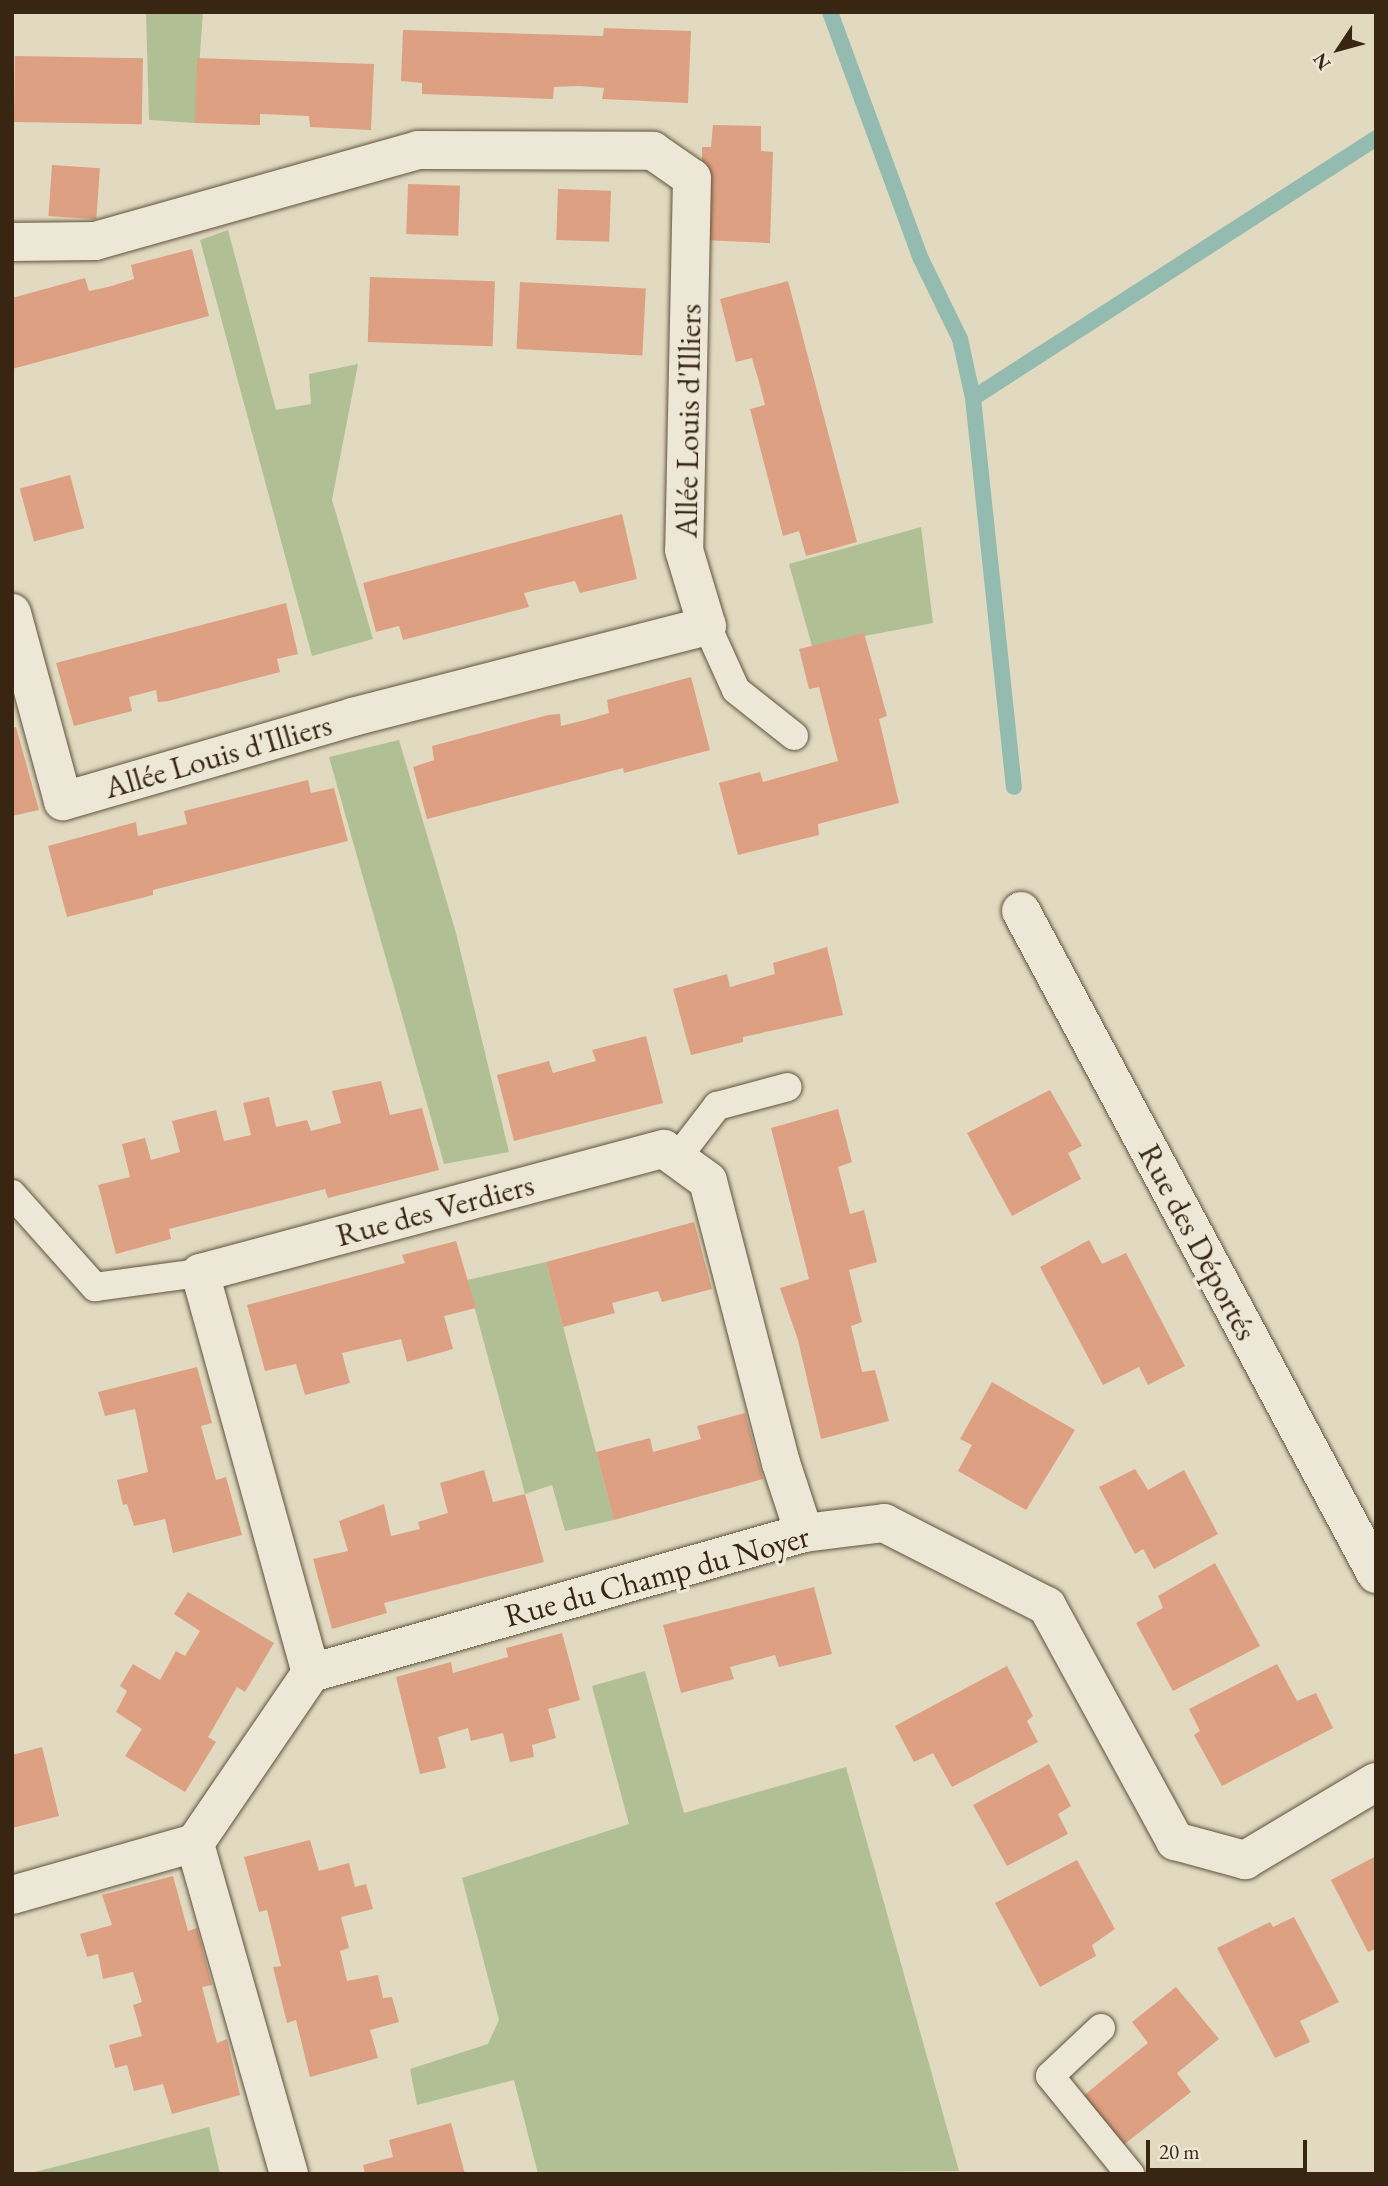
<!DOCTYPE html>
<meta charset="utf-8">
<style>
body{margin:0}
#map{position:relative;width:1388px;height:2186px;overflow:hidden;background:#e1dac0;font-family:"EB Garamond",serif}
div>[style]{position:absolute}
.green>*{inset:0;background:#b1c094}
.stream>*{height:16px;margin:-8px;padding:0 8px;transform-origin:8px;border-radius:8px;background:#94bbb0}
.building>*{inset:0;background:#dea082;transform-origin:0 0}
.roads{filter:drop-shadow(0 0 2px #62533e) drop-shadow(0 0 2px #62533e)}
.lane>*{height:28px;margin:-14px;padding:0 14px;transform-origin:14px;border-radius:14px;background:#ece7d6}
.street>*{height:38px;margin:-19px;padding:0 19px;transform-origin:19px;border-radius:19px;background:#ece7d6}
span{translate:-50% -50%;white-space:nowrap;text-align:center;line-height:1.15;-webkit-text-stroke:7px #ece7d6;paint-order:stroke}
.street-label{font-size:32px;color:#382612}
.frame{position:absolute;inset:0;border:14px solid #382612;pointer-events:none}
.north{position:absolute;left:1304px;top:14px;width:70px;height:70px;-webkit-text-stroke:5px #ece7d6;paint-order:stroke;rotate:234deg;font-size:19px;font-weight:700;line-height:28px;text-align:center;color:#382612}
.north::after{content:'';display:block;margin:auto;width:24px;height:32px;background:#382612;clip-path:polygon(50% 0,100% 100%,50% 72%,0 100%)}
.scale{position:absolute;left:1146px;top:2140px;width:161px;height:32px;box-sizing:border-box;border:4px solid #382612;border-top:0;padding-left:9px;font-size:21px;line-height:24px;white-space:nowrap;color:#382612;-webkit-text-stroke:5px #ece7d6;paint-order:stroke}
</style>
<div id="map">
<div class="green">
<div style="clip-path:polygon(146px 12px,203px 12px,195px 123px,149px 120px)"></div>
<div style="clip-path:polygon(228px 230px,276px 410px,311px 404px,309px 374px,358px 364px,332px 500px,373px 639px,312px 656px,200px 240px)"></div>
<div style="clip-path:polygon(921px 527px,933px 623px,812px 646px,789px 564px)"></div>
<div style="clip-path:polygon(399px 740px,456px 933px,509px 1152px,444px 1164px,329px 757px)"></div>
<div style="clip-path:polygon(546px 1262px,614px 1520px,565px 1531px,552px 1485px,525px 1494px,467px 1280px)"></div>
<div style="clip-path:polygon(645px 1671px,684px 1813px,846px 1767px,959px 2171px,538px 2174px,514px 2080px,417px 2105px,410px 2069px,488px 2044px,499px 2020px,462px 1878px,629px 1824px,592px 1686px)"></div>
<div style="clip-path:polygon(209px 2127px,220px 2174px,27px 2174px)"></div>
</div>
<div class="stream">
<div style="left:830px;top:12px;width:263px;rotate:69.8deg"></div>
<div style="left:921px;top:259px;width:89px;rotate:64deg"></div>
<div style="left:960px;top:339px;width:60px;rotate:77.6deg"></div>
<div style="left:973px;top:398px;width:391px;rotate:84deg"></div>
<div style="left:973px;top:398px;width:480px;rotate:-32.8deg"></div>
</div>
<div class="building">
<div style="clip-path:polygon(604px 28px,691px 31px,688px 103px,602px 99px,604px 88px,579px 86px,554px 87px,553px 99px,422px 94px,422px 83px,401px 81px,403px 30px,603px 36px)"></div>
<div style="left:15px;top:56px;width:128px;height:66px;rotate:1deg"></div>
<div style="clip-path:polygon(197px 58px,374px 64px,371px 130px,310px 127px,309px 116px,285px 115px,260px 114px,260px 125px,195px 123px)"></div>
<div style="clip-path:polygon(713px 125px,761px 126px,761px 151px,773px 152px,770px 243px,702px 240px,702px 147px,711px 147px)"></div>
<div style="left:52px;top:165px;width:48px;height:51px;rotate:4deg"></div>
<div style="left:408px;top:184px;width:52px;height:50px;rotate:2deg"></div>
<div style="left:558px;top:189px;width:53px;height:51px;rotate:2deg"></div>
<div style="clip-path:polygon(192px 249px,209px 316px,12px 369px,12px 298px,85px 278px,89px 291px,108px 287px,134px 279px,131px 265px)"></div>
<div style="left:370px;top:277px;width:125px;height:65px;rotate:2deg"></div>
<div style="clip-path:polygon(788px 281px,857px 542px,806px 556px,799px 531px,783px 536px,750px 409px,765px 405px,759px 382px,752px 358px,736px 362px,720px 299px)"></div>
<div style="left:520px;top:282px;width:126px;height:67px;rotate:3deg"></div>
<div style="left:70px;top:475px;width:55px;height:52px;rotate:75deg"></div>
<div style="clip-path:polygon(622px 514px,637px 579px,580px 593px,575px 581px,549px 587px,524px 593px,529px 607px,403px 640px,399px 626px,376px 632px,363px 583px)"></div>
<div style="clip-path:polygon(286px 603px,298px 654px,277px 659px,280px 672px,168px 701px,158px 702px,156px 690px,129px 697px,132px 711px,74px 726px,56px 663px)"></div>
<div style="clip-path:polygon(864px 633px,887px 716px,879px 719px,899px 803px,818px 824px,819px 835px,738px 855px,719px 783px,760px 772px,763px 782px,838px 761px,819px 687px,809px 689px,799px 649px)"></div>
<div style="clip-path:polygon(691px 677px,710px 750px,624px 773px,623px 768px,427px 819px,413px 767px,434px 760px,432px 746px,548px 715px,560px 714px,561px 726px,585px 720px,609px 713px,607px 700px)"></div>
<div style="clip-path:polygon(16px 727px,39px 810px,12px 816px,12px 728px)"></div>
<div style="clip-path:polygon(308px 780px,311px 793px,334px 788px,348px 841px,153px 890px,153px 895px,67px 917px,48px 846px,136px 822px,138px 836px,187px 824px,184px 811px)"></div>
<div style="clip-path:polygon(827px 947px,843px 1015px,743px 1037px,743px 1042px,691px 1055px,673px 989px,727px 974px,730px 987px,775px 974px,773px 963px)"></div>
<div style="clip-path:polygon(646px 1036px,663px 1103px,514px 1141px,497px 1075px,549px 1061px,553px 1073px,596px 1061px,592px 1050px)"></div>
<div style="clip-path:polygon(381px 1081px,390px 1115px,422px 1108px,439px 1170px,328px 1198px,325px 1189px,169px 1229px,171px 1239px,116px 1254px,98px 1185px,130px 1177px,122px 1144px,145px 1138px,151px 1160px,180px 1152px,172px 1121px,216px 1110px,224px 1141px,251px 1135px,243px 1103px,269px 1097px,276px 1127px,307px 1120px,311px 1131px,341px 1123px,332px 1091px)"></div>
<div style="clip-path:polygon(1050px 1090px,1082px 1146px,1068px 1153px,1081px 1179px,1012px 1216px,967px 1133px)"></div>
<div style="clip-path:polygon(838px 1109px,852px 1162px,838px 1167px,850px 1214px,864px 1210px,877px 1262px,849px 1270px,862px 1322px,851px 1326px,862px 1372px,875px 1370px,889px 1421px,821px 1439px,798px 1340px,780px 1288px,809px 1279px,771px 1128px)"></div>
<div style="clip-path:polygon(694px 1222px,712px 1289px,662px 1302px,658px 1291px,612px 1303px,615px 1313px,563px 1327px,546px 1262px)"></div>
<div style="clip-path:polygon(1089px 1240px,1102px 1264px,1126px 1253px,1185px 1366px,1148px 1385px,1139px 1367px,1103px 1385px,1040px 1267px)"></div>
<div style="clip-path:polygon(456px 1241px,476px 1308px,444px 1316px,453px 1349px,407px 1362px,401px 1339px,342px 1353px,350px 1383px,305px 1395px,296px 1364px,265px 1371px,247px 1305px,405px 1263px,402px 1255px)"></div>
<div style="clip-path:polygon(197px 1367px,212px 1423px,201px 1426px,216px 1480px,226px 1477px,242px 1535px,173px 1553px,165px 1519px,134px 1526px,127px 1504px,123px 1505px,117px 1480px,148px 1472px,135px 1409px,105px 1416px,98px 1392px)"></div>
<div style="clip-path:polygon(992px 1382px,1075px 1430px,1026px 1510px,958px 1471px,972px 1445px,960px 1439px)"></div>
<div style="clip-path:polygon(745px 1413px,763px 1479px,614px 1520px,596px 1452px,650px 1438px,653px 1452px,701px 1439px,697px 1426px)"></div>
<div style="clip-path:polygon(1135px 1469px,1148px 1490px,1184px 1470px,1218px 1534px,1154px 1569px,1143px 1549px,1135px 1554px,1099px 1487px)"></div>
<div style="clip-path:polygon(484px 1470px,493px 1502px,525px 1494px,544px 1562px,384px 1603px,387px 1613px,332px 1629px,313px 1559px,348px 1551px,339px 1521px,384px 1504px,391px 1536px,420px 1529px,418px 1522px,448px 1513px,440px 1483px)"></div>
<div style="clip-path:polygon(1215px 1563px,1260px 1646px,1173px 1691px,1136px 1623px,1163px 1608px,1158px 1596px)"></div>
<div style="clip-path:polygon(814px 1587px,832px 1654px,779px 1667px,775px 1655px,730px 1667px,734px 1679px,681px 1693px,663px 1625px)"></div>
<div style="clip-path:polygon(188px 1592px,274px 1643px,245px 1692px,237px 1687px,208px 1737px,216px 1742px,185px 1792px,125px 1756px,142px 1729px,116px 1712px,127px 1691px,120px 1686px,133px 1664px,160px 1680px,176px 1651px,185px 1656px,200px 1631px,174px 1614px)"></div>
<div style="clip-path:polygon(562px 1633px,580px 1700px,548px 1709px,556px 1738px,532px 1745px,534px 1757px,510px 1762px,503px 1733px,471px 1741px,468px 1728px,438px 1737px,446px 1768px,420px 1774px,396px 1677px,451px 1662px,453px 1673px,508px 1657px,506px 1648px)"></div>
<div style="clip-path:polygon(1277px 1664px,1297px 1701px,1316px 1693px,1333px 1728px,1222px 1786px,1194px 1735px,1200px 1731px,1189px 1709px)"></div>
<div style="clip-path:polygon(1007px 1666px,1033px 1716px,1027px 1721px,1038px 1742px,952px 1787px,933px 1753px,914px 1762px,895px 1726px)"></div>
<div style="clip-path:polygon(42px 1747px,59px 1816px,12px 1828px,12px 1755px)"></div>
<div style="clip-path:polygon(1049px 1764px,1071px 1806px,1058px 1814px,1068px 1834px,1007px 1866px,973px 1805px)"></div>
<div style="clip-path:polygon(310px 1840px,319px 1871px,349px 1863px,355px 1887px,366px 1884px,373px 1909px,341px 1917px,349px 1948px,340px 1951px,347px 1981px,378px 1975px,383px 1998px,392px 1997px,399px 2022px,370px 2030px,378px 2058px,310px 2077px,296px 2020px,287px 2023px,273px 1967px,281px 1966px,267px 1910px,259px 1912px,244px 1857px)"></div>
<div style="clip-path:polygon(1376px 1856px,1376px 1949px,1368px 1952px,1331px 1880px)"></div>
<div style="clip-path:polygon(1077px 1860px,1115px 1929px,1092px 1945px,1096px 1956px,1040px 1987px,995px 1903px)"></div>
<div style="clip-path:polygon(173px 1876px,188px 1931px,197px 1928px,212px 1985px,202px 1987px,217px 2043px,227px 2039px,240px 2095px,172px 2114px,163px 2084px,134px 2091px,127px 2065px,115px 2068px,109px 2045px,142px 2036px,133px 2005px,142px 2002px,133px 1972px,103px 1979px,98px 1954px,87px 1957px,80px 1934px,112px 1925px,102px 1895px)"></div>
<div style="clip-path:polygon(1294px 1917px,1339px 2002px,1300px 2021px,1310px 2042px,1275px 2058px,1217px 1948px,1270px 1922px,1273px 1927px)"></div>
<div style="clip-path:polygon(1176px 1987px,1219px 2039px,1177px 2073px,1191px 2092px,1122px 2146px,1082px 2097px,1148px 2043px,1132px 2022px)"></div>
<div style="clip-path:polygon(451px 2123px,465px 2174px,365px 2174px,363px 2165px,393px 2157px,389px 2140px)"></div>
</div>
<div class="roads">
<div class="lane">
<div style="left:707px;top:626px;width:70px;rotate:65.6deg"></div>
<div style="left:736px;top:690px;width:74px;rotate:38.4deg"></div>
<div style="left:677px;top:1158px;width:66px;rotate:-52.4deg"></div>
<div style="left:717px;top:1106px;width:73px;rotate:-15deg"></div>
<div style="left:12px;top:1194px;width:125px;rotate:48.3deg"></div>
<div style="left:95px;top:1287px;width:106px;rotate:-7.6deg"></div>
<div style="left:1101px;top:2028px;width:70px;rotate:136.7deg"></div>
<div style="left:1050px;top:2076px;width:127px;rotate:50.8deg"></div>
</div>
<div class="street">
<div style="left:12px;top:242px;width:83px;rotate:-0.7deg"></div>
<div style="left:95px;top:241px;width:336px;rotate:-15.7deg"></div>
<div style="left:418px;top:150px;width:235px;rotate:0.2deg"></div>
<div style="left:653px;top:151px;width:47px;rotate:34.7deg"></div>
<div style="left:692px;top:178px;width:372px;rotate:91.2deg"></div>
<div style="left:684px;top:550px;width:79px;rotate:73.2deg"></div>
<div style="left:707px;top:626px;width:366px;rotate:165.6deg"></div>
<div style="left:353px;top:717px;width:302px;rotate:163.8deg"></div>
<div style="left:63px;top:801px;width:195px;rotate:-105.2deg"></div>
<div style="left:1021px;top:911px;width:752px;rotate:61.83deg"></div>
<div style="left:311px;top:1673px;width:415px;rotate:-105.5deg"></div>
<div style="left:200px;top:1273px;width:480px;rotate:-15deg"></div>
<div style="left:664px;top:1149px;width:54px;rotate:36deg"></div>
<div style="left:708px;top:1181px;width:291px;rotate:75.5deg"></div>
<div style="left:781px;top:1463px;width:74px;rotate:71.8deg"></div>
<div style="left:12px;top:1895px;width:190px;rotate:-15.9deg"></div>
<div style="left:289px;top:2174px;width:344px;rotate:-105.9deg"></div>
<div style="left:195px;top:1843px;width:206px;rotate:-55.7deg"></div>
<div style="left:311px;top:1673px;width:512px;rotate:-15.85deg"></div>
<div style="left:804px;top:1533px;width:81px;rotate:-7.1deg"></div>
<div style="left:884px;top:1523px;width:183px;rotate:27deg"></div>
<div style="left:1047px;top:1606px;width:268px;rotate:61.4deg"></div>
<div style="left:1175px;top:1841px;width:73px;rotate:15.2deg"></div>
<div style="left:1245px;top:1860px;width:152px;rotate:-30.8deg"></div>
</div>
</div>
<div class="street-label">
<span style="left:688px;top:421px;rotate:-89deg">Allée Louis d'Illiers</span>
<span style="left:218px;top:756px;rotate:-16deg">Allée Louis d'Illiers</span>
<span style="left:435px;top:1210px;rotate:-15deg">Rue des Verdiers</span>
<span style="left:1198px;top:1242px;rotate:62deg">Rue des Déportés</span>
<span style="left:657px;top:1576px;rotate:-15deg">Rue du Champ du Noyer</span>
</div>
<div class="frame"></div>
<div class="north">N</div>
<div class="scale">20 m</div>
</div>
